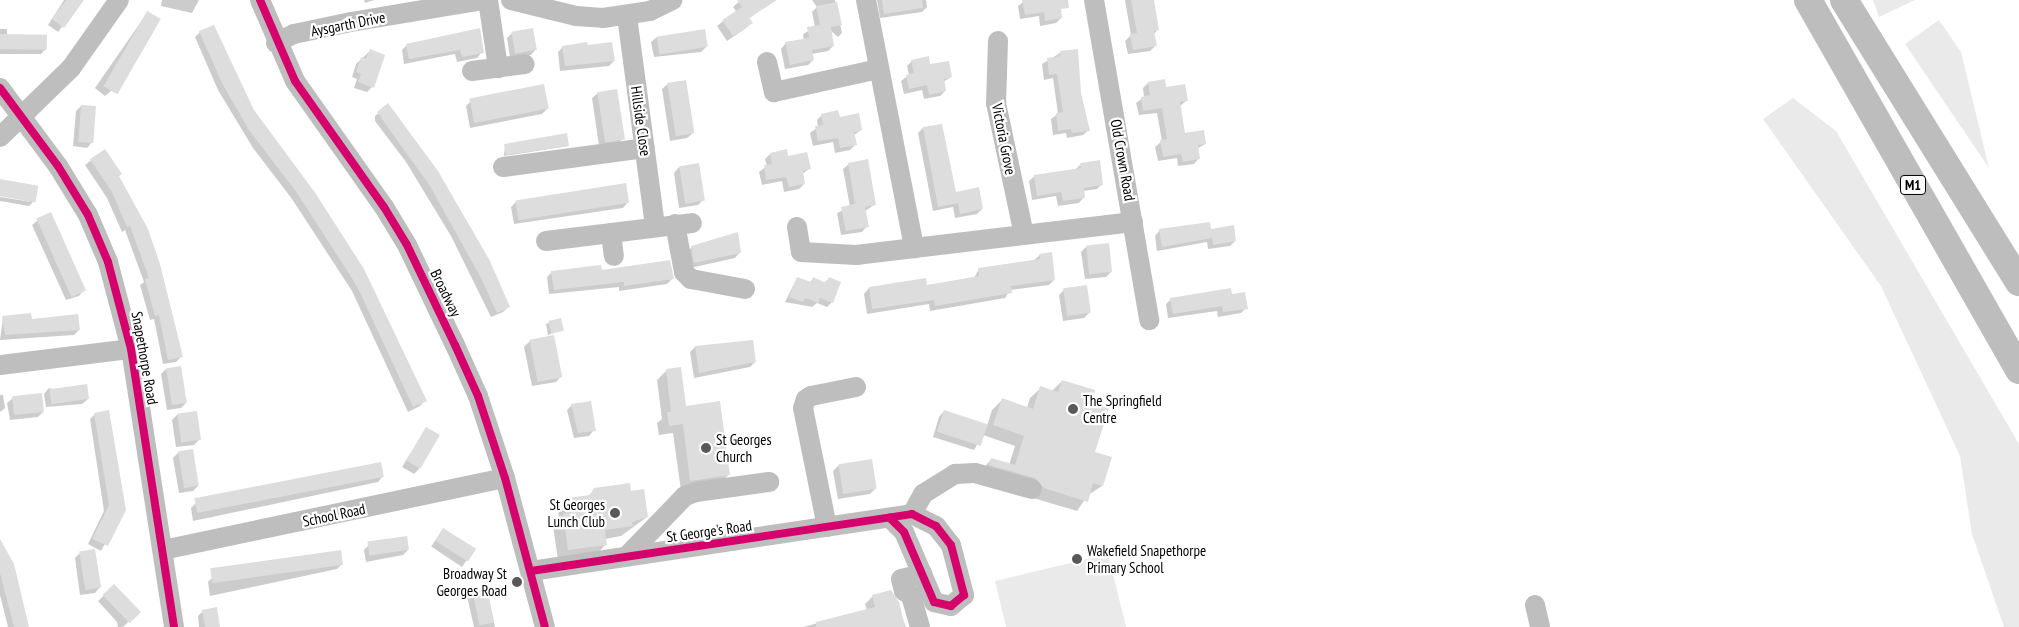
<!DOCTYPE html>
<style>
body{margin:0}
#map{position:relative;width:2019px;height:627px;overflow:hidden;background:#fff;font-family:"PT Sans Narrow",sans-serif}
div>[style]{position:absolute}
.green>*{inset:0;background:#eaeaea}
.shadow>*{inset:0;background:#0003;transform-origin:0 0}
.building>*{inset:0;background:#ddd;transform-origin:0 0}
.minor>*{height:20px;margin:-10px;padding:0 10px;transform-origin:10px;border-radius:10px;background:#bebebe}
.highway>*{height:28px;margin:-14px;padding:0 14px;transform-origin:14px;border-radius:14px;background:#bdbdbd}
.cycleway>*{height:8px;margin:-4px;padding:0 4px;transform-origin:4px;border-radius:4px;background:#d6006c}
.dots>*{width:14px;height:14px;translate:-50% -50%;box-sizing:border-box;border:2px solid #fff;border-radius:50%}
span{translate:-50% -50%;white-space:nowrap;text-align:center;line-height:1.15;-webkit-text-stroke:4.5px #fff;paint-order:stroke}
.shield-label span{padding:1px 4px;background:#fff;border:1px solid;border-radius:4px;-webkit-text-stroke-width:0}
.shield-label{font-size:14px;color:#000;font-weight:700}
.street-label{font-size:15px;color:#000}
.poi-label{font-size:15px;color:#000}
.left{translate:0 -50%;text-align:left}
.right{translate:-100% -50%;text-align:right}
</style>
<div id="map">
<div class="green">
<div style="clip-path:polygon(1873px 0,1915px 0,1879px 17px)"></div>
<div style="clip-path:polygon(1939px 20px,1961px 52px,1989px 168px,1905px 44px)"></div>
<div style="clip-path:polygon(1793px 98px,1836px 131px,2019px 444px,2019px 627px,2004px 627px,1972px 534px,1960px 456px,1881px 286px,1763px 119px)"></div>
<div style="clip-path:polygon(1108px 554px,1126px 627px,1006px 627px,995px 581px)"></div>
</div>
<div class="shadow">
<div style="clip-path:polygon(64px 0,82px 0,58px 32px,48px 25px)"></div>
<div style="clip-path:polygon(162px 0,199px 0,192px 13px,161px 6px)"></div>
<div style="clip-path:polygon(364px 0,374px 0,365px 3px)"></div>
<div style="clip-path:polygon(741px 0,764px 0,767px 5px,748px 19px,751px 23px,746px 28px,727px 41px,717px 26px,736px 11px,733px 7px)"></div>
<div style="clip-path:polygon(812px 0,835px 0,842px 33px,838px 37px,830px 30px,833px 46px,828px 51px,812px 54px,813px 60px,808px 65px,785px 69px,781px 49px,786px 43px,804px 40px,803px 34px,815px 27px,812px 12px,817px 7px)"></div>
<div style="clip-path:polygon(877px 0,926px 0,927px 7px,922px 12px,880px 18px)"></div>
<div style="clip-path:polygon(1067px 0,1068px 4px,1060px 10px,1061px 18px,1056px 23px,1040px 26px,1039px 16px,1020px 19px,1018px 6px,1026px 0)"></div>
<div style="clip-path:polygon(1125px 0,1153px 0,1158px 29px,1154px 34px,1155px 46px,1150px 51px,1128px 54px,1125px 41px,1131px 35px)"></div>
<div style="clip-path:polygon(147px 13px,111px 91px,105px 96px,95px 88px)"></div>
<div style="clip-path:polygon(0 29px,7px 29px,7px 36px,46px 49px,41px 54px,0 54px)"></div>
<div style="clip-path:polygon(479px 29px,482px 52px,477px 58px,457px 62px,455px 54px,404px 64px,402px 50px,407px 45px)"></div>
<div style="clip-path:polygon(200px 32px,252px 110px,425px 400px,420px 406px,408px 412px,352px 291px,292px 199px,253px 148px,218px 90px,195px 37px)"></div>
<div style="clip-path:polygon(512px 33px,536px 49px,531px 55px,510px 58px,507px 38px)"></div>
<div style="clip-path:polygon(657px 37px,706px 47px,701px 52px,654px 57px,651px 42px)"></div>
<div style="clip-path:polygon(563px 47px,614px 61px,609px 66px,560px 71px,558px 52px)"></div>
<div style="clip-path:polygon(370px 51px,372px 87px,367px 92px,354px 88px,357px 79px,352px 77px,356px 64px)"></div>
<div style="clip-path:polygon(1060px 53px,1079px 94px,1089px 130px,1083px 135px,1067px 138px,1066px 133px,1053px 135px,1051px 119px,1058px 114px,1053px 78px,1044px 80px,1042px 64px)"></div>
<div style="clip-path:polygon(912px 61px,951px 77px,943px 82px,945px 91px,940px 96px,924px 99px,922px 90px,904px 94px,901px 81px,909px 75px,907px 66px)"></div>
<div style="clip-path:polygon(1164px 81px,1165px 89px,1186px 101px,1180px 106px,1184px 134px,1205px 144px,1197px 149px,1199px 158px,1194px 164px,1178px 166px,1177px 158px,1158px 161px,1155px 147px,1162px 141px,1157px 113px,1139px 115px,1136px 103px,1144px 97px,1143px 88px,1148px 83px)"></div>
<div style="clip-path:polygon(668px 84px,693px 133px,687px 138px,670px 141px,662px 89px)"></div>
<div style="clip-path:polygon(598px 93px,624px 138px,618px 143px,599px 146px,592px 98px)"></div>
<div style="clip-path:polygon(471px 101px,547px 109px,542px 114px,470px 128px,466px 106px)"></div>
<div style="clip-path:polygon(388px 105px,509px 306px,503px 312px,491px 317px,451px 236px,406px 162px,375px 121px,375px 116px)"></div>
<div style="clip-path:polygon(81px 106px,92px 142px,87px 148px,73px 146px,76px 111px)"></div>
<div style="clip-path:polygon(822px 115px,839px 118px,861px 130px,854px 135px,855px 145px,850px 150px,835px 153px,833px 142px,813px 146px,810px 133px,818px 127px,817px 120px)"></div>
<div style="clip-path:polygon(923px 128px,955px 193px,982px 209px,977px 214px,955px 218px,953px 207px,933px 211px,918px 133px)"></div>
<div style="clip-path:polygon(505px 145px,568px 146px,504px 156px)"></div>
<div style="clip-path:polygon(105px 150px,118px 177px,182px 356px,176px 362px,163px 364px,154px 319px,150px 320px,140px 285px,144px 282px,125px 230px,122px 232px,107px 198px,85px 165px)"></div>
<div style="clip-path:polygon(770px 154px,787px 157px,809px 169px,802px 174px,804px 184px,799px 189px,784px 192px,782px 181px,762px 185px,759px 172px,767px 166px,765px 159px)"></div>
<div style="clip-path:polygon(849px 164px,874px 205px,865px 211px,867px 226px,862px 232px,841px 235px,837px 213px,850px 207px,843px 169px)"></div>
<div style="clip-path:polygon(1080px 165px,1102px 184px,1097px 189px,1083px 191px,1084px 197px,1079px 203px,1058px 206px,1056px 196px,1032px 200px,1029px 181px,1035px 176px,1075px 170px)"></div>
<div style="clip-path:polygon(679px 167px,703px 200px,698px 205px,679px 208px,674px 173px)"></div>
<div style="clip-path:polygon(0 181px,34px 201px,29px 206px,0 201px,0 197px,32px 202px,0 194px)"></div>
<div style="clip-path:polygon(516px 202px,628px 202px,623px 208px,514px 224px,511px 207px)"></div>
<div style="clip-path:polygon(38px 220px,84px 290px,79px 296px,66px 300px,32px 225px)"></div>
<div style="clip-path:polygon(1160px 230px,1210px 230px,1235px 241px,1230px 246px,1208px 249px,1207px 242px,1157px 251px,1155px 236px)"></div>
<div style="clip-path:polygon(692px 247px,740px 252px,735px 258px,690px 268px,687px 252px)"></div>
<div style="clip-path:polygon(1086px 247px,1111px 272px,1106px 277px,1085px 279px,1081px 252px)"></div>
<div style="clip-path:polygon(1040px 255px,1054px 280px,1049px 285px,1010px 290px,1005px 298px,930px 311px,929px 304px,867px 314px,864px 294px,869px 288px,926px 286px,974px 278px,979px 269px,1034px 260px)"></div>
<div style="clip-path:polygon(601px 271px,672px 279px,667px 284px,619px 291px,619px 287px,549px 294px,547px 277px,552px 272px)"></div>
<div style="clip-path:polygon(797px 278px,809px 283px,813px 279px,824px 283px,829px 279px,832px 302px,827px 307px,817px 303px,812px 307px,785px 302px)"></div>
<div style="clip-path:polygon(1064px 290px,1089px 313px,1084px 318px,1063px 321px,1059px 295px)"></div>
<div style="clip-path:polygon(1231px 295px,1246px 308px,1241px 313px,1218px 317px,1217px 311px,1168px 318px,1166px 304px,1171px 299px)"></div>
<div style="clip-path:polygon(3px 318px,31px 321px,79px 330px,74px 335px,0 340px)"></div>
<div style="clip-path:polygon(560px 319px,563px 330px,548px 335px,546px 324px)"></div>
<div style="clip-path:polygon(530px 341px,561px 376px,556px 382px,532px 386px,524px 347px)"></div>
<div style="clip-path:polygon(752px 341px,755px 362px,750px 367px,694px 378px,690px 352px,695px 347px)"></div>
<div style="clip-path:polygon(166px 369px,186px 403px,181px 408px,167px 410px,161px 374px)"></div>
<div style="clip-path:polygon(666px 371px,685px 407px,728px 475px,719px 485px,681px 491px,673px 433px,659px 435px,657px 423px,662px 419px,657px 380px)"></div>
<div style="clip-path:polygon(1062px 381px,1090px 403px,1094px 453px,1110px 458px,1102px 486px,1088px 495px,1077px 511px,1033px 498px,982px 469px,992px 459px,1009px 465px,1015px 446px,983px 435px,974px 450px,933px 437px,939px 417px,944px 411px,987px 426px,992px 410px,1002px 400px,1027px 408px,1030px 398px,1041px 388px,1052px 391px)"></div>
<div style="clip-path:polygon(49px 388px,88px 399px,82px 404px,46px 407px,44px 394px)"></div>
<div style="clip-path:polygon(0 395px,3px 395px,5px 408px,0 412px)"></div>
<div style="clip-path:polygon(13px 398px,43px 412px,38px 417px,10px 420px,7px 403px)"></div>
<div style="clip-path:polygon(572px 405px,594px 430px,589px 436px,574px 438px,567px 410px)"></div>
<div style="clip-path:polygon(95px 414px,124px 509px,101px 551px,88px 544px,104px 511px,90px 419px)"></div>
<div style="clip-path:polygon(178px 414px,200px 439px,194px 445px,176px 447px,172px 420px)"></div>
<div style="clip-path:polygon(426px 428px,419px 469px,414px 474px,402px 467px)"></div>
<div style="clip-path:polygon(179px 452px,198px 486px,193px 491px,179px 493px,173px 458px)"></div>
<div style="clip-path:polygon(871px 460px,875px 489px,870px 494px,838px 499px,833px 471px,838px 466px)"></div>
<div style="clip-path:polygon(383px 476px,378px 482px,193px 521px,191px 508px,196px 503px)"></div>
<div style="clip-path:polygon(595px 490px,630px 492px,647px 517px,621px 536px,605px 539px,606px 544px,596px 555px,558px 560px,553px 526px,559px 519px,558px 510px,568px 499px,588px 496px)"></div>
<div style="left:443px;top:529px;width:37px;height:21px;rotate:34deg"></div>
<div style="clip-path:polygon(0 542px,28px 627px,8px 627px,0 595px)"></div>
<div style="clip-path:polygon(369px 545px,408px 550px,403px 555px,366px 562px,364px 550px)"></div>
<div style="clip-path:polygon(80px 553px,100px 587px,95px 593px,80px 595px,75px 558px)"></div>
<div style="clip-path:polygon(342px 564px,337px 569px,210px 596px,208px 582px,213px 577px)"></div>
<div style="clip-path:polygon(114px 586px,139px 612px,123px 627px,118px 627px,117px 622px,98px 601px)"></div>
<div style="clip-path:polygon(486px 589px,495px 627px,474px 627px,467px 596px,472px 591px)"></div>
<div style="clip-path:polygon(891px 591px,906px 627px,803px 627px,867px 610px,865px 604px,873px 596px)"></div>
<div style="clip-path:polygon(203px 611px,219px 627px,199px 627px,198px 616px)"></div>
</div>
<div class="building">
<div style="clip-path:polygon(66px 0,84px 0,64px 28px,52px 19px)"></div>
<div style="clip-path:polygon(737px 0,777px 0,749px 18px,753px 23px,733px 36px,722px 20px,742px 7px)"></div>
<div style="clip-path:polygon(882px 0,922px 0,923px 8px,884px 14px)"></div>
<div style="clip-path:polygon(1022px 0,1068px 0,1069px 8px,1061px 9px,1062px 18px,1045px 21px,1044px 12px,1025px 15px)"></div>
<div style="clip-path:polygon(1131px 0,1154px 0,1159px 30px,1154px 31px,1157px 46px,1133px 50px,1130px 34px,1137px 33px)"></div>
<div style="clip-path:polygon(837px 2px,842px 25px,831px 27px,834px 46px,812px 50px,814px 60px,790px 65px,785px 42px,809px 38px,807px 27px,820px 25px,816px 6px)"></div>
<div style="left:147px;top:11px;width:16px;height:87px;rotate:30deg"></div>
<div style="clip-path:polygon(214px 25px,254px 110px,316px 194px,364px 269px,427px 401px,413px 407px,357px 286px,297px 193px,249px 130px,223px 85px,199px 31px)"></div>
<div style="clip-path:polygon(480px 28px,484px 53px,462px 57px,460px 50px,409px 59px,406px 44px)"></div>
<div style="left:533px;top:28px;width:22px;height:22px;rotate:80deg"></div>
<div style="left:705px;top:29px;width:18px;height:49px;rotate:81deg"></div>
<div style="left:0;top:34px;width:47px;height:15px;rotate:1deg"></div>
<div style="clip-path:polygon(587px 42px,588px 45px,612px 42px,615px 61px,565px 66px,562px 46px)"></div>
<div style="clip-path:polygon(370px 49px,385px 55px,374px 88px,358px 82px,361px 74px,356px 72px,361px 57px,366px 59px)"></div>
<div style="clip-path:polygon(1078px 49px,1081px 93px,1090px 131px,1072px 133px,1071px 129px,1058px 131px,1056px 113px,1063px 112px,1057px 74px,1049px 75px,1047px 58px,1060px 56px,1060px 51px)"></div>
<div style="clip-path:polygon(929px 56px,930px 64px,949px 61px,952px 77px,944px 79px,946px 91px,929px 95px,927px 85px,909px 89px,906px 75px,914px 73px,911px 60px)"></div>
<div style="clip-path:polygon(1165px 79px,1166px 87px,1185px 84px,1188px 101px,1180px 102px,1185px 133px,1204px 130px,1206px 144px,1198px 145px,1200px 159px,1183px 162px,1181px 154px,1163px 157px,1160px 140px,1167px 139px,1162px 108px,1143px 111px,1141px 97px,1150px 95px,1148px 82px)"></div>
<div style="left:686px;top:80px;width:54px;height:19px;rotate:81deg"></div>
<div style="left:544px;top:84px;width:25px;height:76px;rotate:79deg"></div>
<div style="left:617px;top:89px;width:51px;height:20px;rotate:81deg"></div>
<div style="clip-path:polygon(388px 103px,438px 171px,490px 261px,510px 307px,497px 313px,481px 278px,430px 186px,377px 112px)"></div>
<div style="left:81px;top:105px;width:15px;height:37px;rotate:4deg"></div>
<div style="clip-path:polygon(838px 110px,840px 117px,859px 113px,862px 130px,854px 132px,857px 145px,840px 148px,838px 138px,818px 141px,815px 126px,823px 125px,821px 114px)"></div>
<div style="clip-path:polygon(942px 124px,956px 192px,979px 187px,983px 209px,960px 214px,958px 203px,938px 207px,923px 127px)"></div>
<div style="clip-path:polygon(567px 133px,569px 146px,506px 155px,504px 144px)"></div>
<div style="clip-path:polygon(105px 149px,122px 174px,119px 176px,148px 229px,160px 264px,183px 357px,168px 360px,159px 315px,155px 316px,145px 279px,149px 278px,130px 226px,127px 227px,112px 192px,90px 159px)"></div>
<div style="clip-path:polygon(787px 149px,788px 156px,807px 152px,811px 169px,803px 171px,805px 184px,789px 187px,786px 177px,766px 180px,764px 165px,772px 164px,770px 153px)"></div>
<div style="clip-path:polygon(868px 159px,876px 205px,865px 207px,869px 227px,846px 231px,841px 207px,855px 204px,848px 163px)"></div>
<div style="clip-path:polygon(1100px 160px,1103px 185px,1084px 188px,1085px 198px,1063px 201px,1061px 192px,1037px 196px,1034px 175px,1081px 168px,1080px 163px)"></div>
<div style="left:699px;top:163px;width:38px;height:20px;rotate:81deg"></div>
<div style="left:0;top:179px;width:39px;height:17px;rotate:10deg"></div>
<div style="left:626px;top:183px;width:20px;height:112px;rotate:81deg"></div>
<div style="left:51px;top:212px;width:86px;height:16px;rotate:66deg"></div>
<div style="clip-path:polygon(1210px 222px,1211px 229px,1234px 225px,1236px 241px,1213px 245px,1212px 238px,1162px 247px,1159px 229px)"></div>
<div style="clip-path:polygon(738px 232px,741px 253px,694px 263px,691px 246px)"></div>
<div style="left:1109px;top:243px;width:29px;height:23px;rotate:84deg"></div>
<div style="clip-path:polygon(1052px 252px,1055px 280px,1011px 286px,1012px 293px,935px 306px,934px 300px,872px 309px,869px 287px,926px 278px,927px 285px,979px 276px,978px 268px,1040px 259px,1039px 254px)"></div>
<div style="clip-path:polygon(670px 260px,674px 279px,624px 286px,624px 282px,554px 290px,551px 271px,601px 265px,602px 270px)"></div>
<div style="clip-path:polygon(797px 277px,811px 282px,813px 277px,826px 283px,829px 277px,841px 282px,833px 303px,820px 298px,818px 303px,805px 298px,803px 302px,789px 297px)"></div>
<div style="left:1087px;top:285px;width:28px;height:24px;rotate:82deg"></div>
<div style="clip-path:polygon(1231px 288px,1232px 294px,1245px 292px,1248px 309px,1223px 312px,1222px 306px,1173px 314px,1170px 298px)"></div>
<div style="clip-path:polygon(31px 313px,32px 319px,78px 314px,80px 330px,5px 335px,2px 316px)"></div>
<div style="left:561px;top:318px;width:13px;height:13px;rotate:77deg"></div>
<div style="left:554px;top:335px;width:43px;height:25px;rotate:79deg"></div>
<div style="clip-path:polygon(753px 340px,756px 362px,699px 373px,695px 346px)"></div>
<div style="left:181px;top:366px;width:37px;height:15px;rotate:81deg"></div>
<div style="clip-path:polygon(681px 367px,686px 406px,720px 401px,730px 475px,690px 481px,683px 424px,669px 426px,667px 412px,671px 412px,666px 369px)"></div>
<div style="clip-path:polygon(1062px 380px,1095px 390px,1092px 402px,1109px 408px,1095px 452px,1112px 457px,1103px 486px,1093px 483px,1088px 502px,1044px 488px,1035px 478px,989px 465px,991px 458px,1015px 465px,1024px 436px,993px 425px,1002px 398px,1033px 409px,1040px 386px,1058px 392px)"></div>
<div style="left:87px;top:384px;width:15px;height:38px;rotate:82deg"></div>
<div style="left:42px;top:393px;width:19px;height:30px;rotate:84deg"></div>
<div style="clip-path:polygon(591px 401px,596px 431px,578px 433px,571px 404px)"></div>
<div style="clip-path:polygon(109px 410px,126px 510px,108px 546px,92px 539px,109px 505px,94px 413px)"></div>
<div style="left:944px;top:410px;width:46px;height:23px;rotate:18deg"></div>
<div style="left:197px;top:411px;width:29px;height:20px;rotate:82deg"></div>
<div style="left:426px;top:427px;width:16px;height:39px;rotate:30deg"></div>
<div style="left:193px;top:449px;width:37px;height:15px;rotate:81deg"></div>
<div style="left:872px;top:459px;width:30px;height:34px;rotate:81deg"></div>
<div style="left:381px;top:462px;width:15px;height:190px;rotate:79deg"></div>
<div style="clip-path:polygon(630px 483px,631px 491px,644px 489px,648px 517px,632px 522px,633px 526px,605px 530px,607px 545px,568px 550px,563px 514px,570px 513px,568px 498px,590px 495px,594px 488px)"></div>
<div style="left:443px;top:528px;width:39px;height:15px;rotate:32deg"></div>
<div style="left:407px;top:536px;width:14px;height:40px;rotate:82deg"></div>
<div style="clip-path:polygon(0 539px,14px 564px,29px 627px,14px 627px,0 573px)"></div>
<div style="left:95px;top:549px;width:39px;height:16px;rotate:81deg"></div>
<div style="left:341px;top:550px;width:15px;height:132px;rotate:82deg"></div>
<div style="left:114px;top:584px;width:39px;height:16px;rotate:46deg"></div>
<div style="left:487px;top:588px;width:35px;height:15px;rotate:78deg"></div>
<div style="clip-path:polygon(891px 590px,899px 602px,905px 627px,816px 627px,816px 622px,875px 607px,872px 595px)"></div>
<div style="clip-path:polygon(217px 607px,220px 627px,205px 627px,202px 610px)"></div>
</div>
<div class="minor">
<div style="left:260px;top:0;width:88px;rotate:66.6deg"></div>
<div style="left:295px;top:81px;width:154px;rotate:54.8deg"></div>
<div style="left:384px;top:207px;width:44px;rotate:58.8deg"></div>
<div style="left:407px;top:245px;width:111px;rotate:64.4deg"></div>
<div style="left:455px;top:345px;width:56px;rotate:65.7deg"></div>
<div style="left:478px;top:396px;width:86px;rotate:71.8deg"></div>
<div style="left:505px;top:478px;width:154px;rotate:75deg"></div>
<div style="left:488px;top:0;width:69px;rotate:81.6deg"></div>
<div style="left:511px;top:0;width:67px;rotate:13.8deg"></div>
<div style="left:576px;top:16px;width:27px;rotate:4deg"></div>
<div style="left:603px;top:18px;width:48px;rotate:-8.5deg"></div>
<div style="left:650px;top:11px;width:25px;rotate:-26deg"></div>
<div style="left:866px;top:0;width:253px;rotate:79deg"></div>
<div style="left:1094px;top:0;width:325px;rotate:80.2deg"></div>
<div style="left:627px;top:16px;width:212px;rotate:82.4deg"></div>
<div style="left:998px;top:41px;width:62px;rotate:91.8deg"></div>
<div style="left:996px;top:103px;width:135px;rotate:78deg"></div>
<div style="left:276px;top:43px;width:20px;rotate:-27deg"></div>
<div style="left:294px;top:34px;width:58px;rotate:-11.9deg"></div>
<div style="left:351px;top:22px;width:133px;rotate:-9.5deg"></div>
<div style="left:767px;top:62px;width:31px;rotate:77deg"></div>
<div style="left:774px;top:92px;width:107px;rotate:-12.4deg"></div>
<div style="left:472px;top:71px;width:53px;rotate:-7.5deg"></div>
<div style="left:0;top:88px;width:97px;rotate:53.4deg"></div>
<div style="left:58px;top:166px;width:57px;rotate:58.5deg"></div>
<div style="left:88px;top:215px;width:51px;rotate:66.9deg"></div>
<div style="left:108px;top:262px;width:90px;rotate:75.2deg"></div>
<div style="left:131px;top:349px;width:281px;rotate:81.2deg"></div>
<div style="left:0;top:137px;width:99px;rotate:-44.2deg"></div>
<div style="left:71px;top:68px;width:83px;rotate:-54.8deg"></div>
<div style="left:503px;top:167px;width:143px;rotate:-7.6deg"></div>
<div style="left:675px;top:224px;width:49px;rotate:79.4deg"></div>
<div style="left:684px;top:272px;width:10px;rotate:45deg"></div>
<div style="left:691px;top:279px;width:55px;rotate:10.5deg"></div>
<div style="left:797px;top:227px;width:25px;rotate:81deg"></div>
<div style="left:801px;top:252px;width:55px;rotate:3.1deg"></div>
<div style="left:856px;top:255px;width:279px;rotate:-6.8deg"></div>
<div style="left:611px;top:233px;width:23px;rotate:83deg"></div>
<div style="left:546px;top:241px;width:147px;rotate:-7deg"></div>
<div style="left:0;top:365px;width:132px;rotate:-7deg"></div>
<div style="left:912px;top:514px;width:23px;rotate:-61deg"></div>
<div style="left:923px;top:494px;width:38px;rotate:-32deg"></div>
<div style="left:955px;top:474px;width:20px;rotate:-3deg"></div>
<div style="left:975px;top:473px;width:59px;rotate:15.7deg"></div>
<div style="left:827px;top:527px;width:121px;rotate:-101.4deg"></div>
<div style="left:803px;top:408px;width:9px;rotate:-72deg"></div>
<div style="left:806px;top:399px;width:6px;rotate:-31deg"></div>
<div style="left:811px;top:396px;width:46px;rotate:-11.3deg"></div>
<div style="left:163px;top:550px;width:349px;rotate:-11.9deg"></div>
<div style="left:627px;top:556px;width:83px;rotate:-46deg"></div>
<div style="left:685px;top:496px;width:12px;rotate:-20deg"></div>
<div style="left:696px;top:492px;width:74px;rotate:-7.8deg"></div>
<div style="left:531px;top:571px;width:385px;rotate:-8.5deg"></div>
<div style="left:912px;top:514px;width:27px;rotate:27deg"></div>
<div style="left:936px;top:526px;width:24px;rotate:52deg"></div>
<div style="left:951px;top:545px;width:52px;rotate:75.4deg"></div>
<div style="left:964px;top:595px;width:17px;rotate:140deg"></div>
<div style="left:951px;top:606px;width:17px;rotate:-167deg"></div>
<div style="left:934px;top:602px;width:76px;rotate:-113.2deg"></div>
<div style="left:904px;top:532px;width:20px;rotate:-135deg"></div>
<div style="left:1535px;top:605px;width:23px;rotate:77deg"></div>
<div style="left:920px;top:627px;width:33px;rotate:-106deg"></div>
<div style="left:911px;top:595px;width:8px;rotate:-150deg"></div>
<div style="left:904px;top:591px;width:12px;rotate:-104deg"></div>
<div style="left:901px;top:579px;width:22px;rotate:-13deg"></div>
</div>
<div class="highway">
<div style="left:1808px;top:0;width:426px;rotate:60.3deg"></div>
<div style="left:1844px;top:0;width:332px;rotate:58.2deg"></div>
</div>
<div class="cycleway">
<div style="left:260px;top:0;width:88px;rotate:66.6deg"></div>
<div style="left:295px;top:81px;width:154px;rotate:54.8deg"></div>
<div style="left:384px;top:207px;width:44px;rotate:58.8deg"></div>
<div style="left:407px;top:245px;width:111px;rotate:64.4deg"></div>
<div style="left:455px;top:345px;width:56px;rotate:65.7deg"></div>
<div style="left:478px;top:396px;width:86px;rotate:71.8deg"></div>
<div style="left:505px;top:478px;width:154px;rotate:75deg"></div>
<div style="left:0;top:88px;width:97px;rotate:53.4deg"></div>
<div style="left:58px;top:166px;width:57px;rotate:58.5deg"></div>
<div style="left:88px;top:215px;width:51px;rotate:66.9deg"></div>
<div style="left:108px;top:262px;width:90px;rotate:75.2deg"></div>
<div style="left:131px;top:349px;width:281px;rotate:81.2deg"></div>
<div style="left:531px;top:571px;width:385px;rotate:-8.5deg"></div>
<div style="left:912px;top:514px;width:27px;rotate:27deg"></div>
<div style="left:936px;top:526px;width:24px;rotate:52deg"></div>
<div style="left:951px;top:545px;width:52px;rotate:75.4deg"></div>
<div style="left:964px;top:595px;width:17px;rotate:140deg"></div>
<div style="left:951px;top:606px;width:17px;rotate:-167deg"></div>
<div style="left:934px;top:602px;width:76px;rotate:-113.2deg"></div>
<div style="left:904px;top:532px;width:20px;rotate:-135deg"></div>
</div>
<div class="dots">
<div style="left:1073px;top:409px;background:#595959"></div>
<div style="left:706px;top:448px;background:#595959"></div>
<div style="left:615px;top:513px;background:#595959"></div>
<div style="left:1077px;top:559px;background:#595959"></div>
<div style="left:517px;top:582px;background:#595959"></div>
</div>
<div class="shield-label">
<span style="left:1913px;top:185px">M1</span>
</div>
<div class="street-label">
<span style="left:348px;top:24px;rotate:-11deg">Aysgarth Drive</span>
<span style="left:641px;top:121px;rotate:82deg">Hillside Close</span>
<span style="left:1004px;top:139px;rotate:79deg">Victoria Grove</span>
<span style="left:1123px;top:160px;rotate:80deg">Old Crown Road</span>
<span style="left:446px;top:293px;rotate:64deg">Broadway</span>
<span style="left:145px;top:358px;rotate:80deg">Snapethorpe Road</span>
<span style="left:334px;top:515px;rotate:-12deg">School Road</span>
<span style="left:709px;top:531px;rotate:-8deg">St George's Road</span>
</div>
<div class="poi-label">
<span class="left" style="left:1083px;top:409px">The Springfield<br>Centre</span>
<span class="left" style="left:716px;top:448px">St Georges<br>Church</span>
<span class="right" style="left:605px;top:513px">St Georges<br>Lunch Club</span>
<span class="left" style="left:1087px;top:559px">Wakefield Snapethorpe<br>Primary School</span>
<span class="right" style="left:507px;top:582px">Broadway St<br>Georges Road</span>
</div>
</div>
